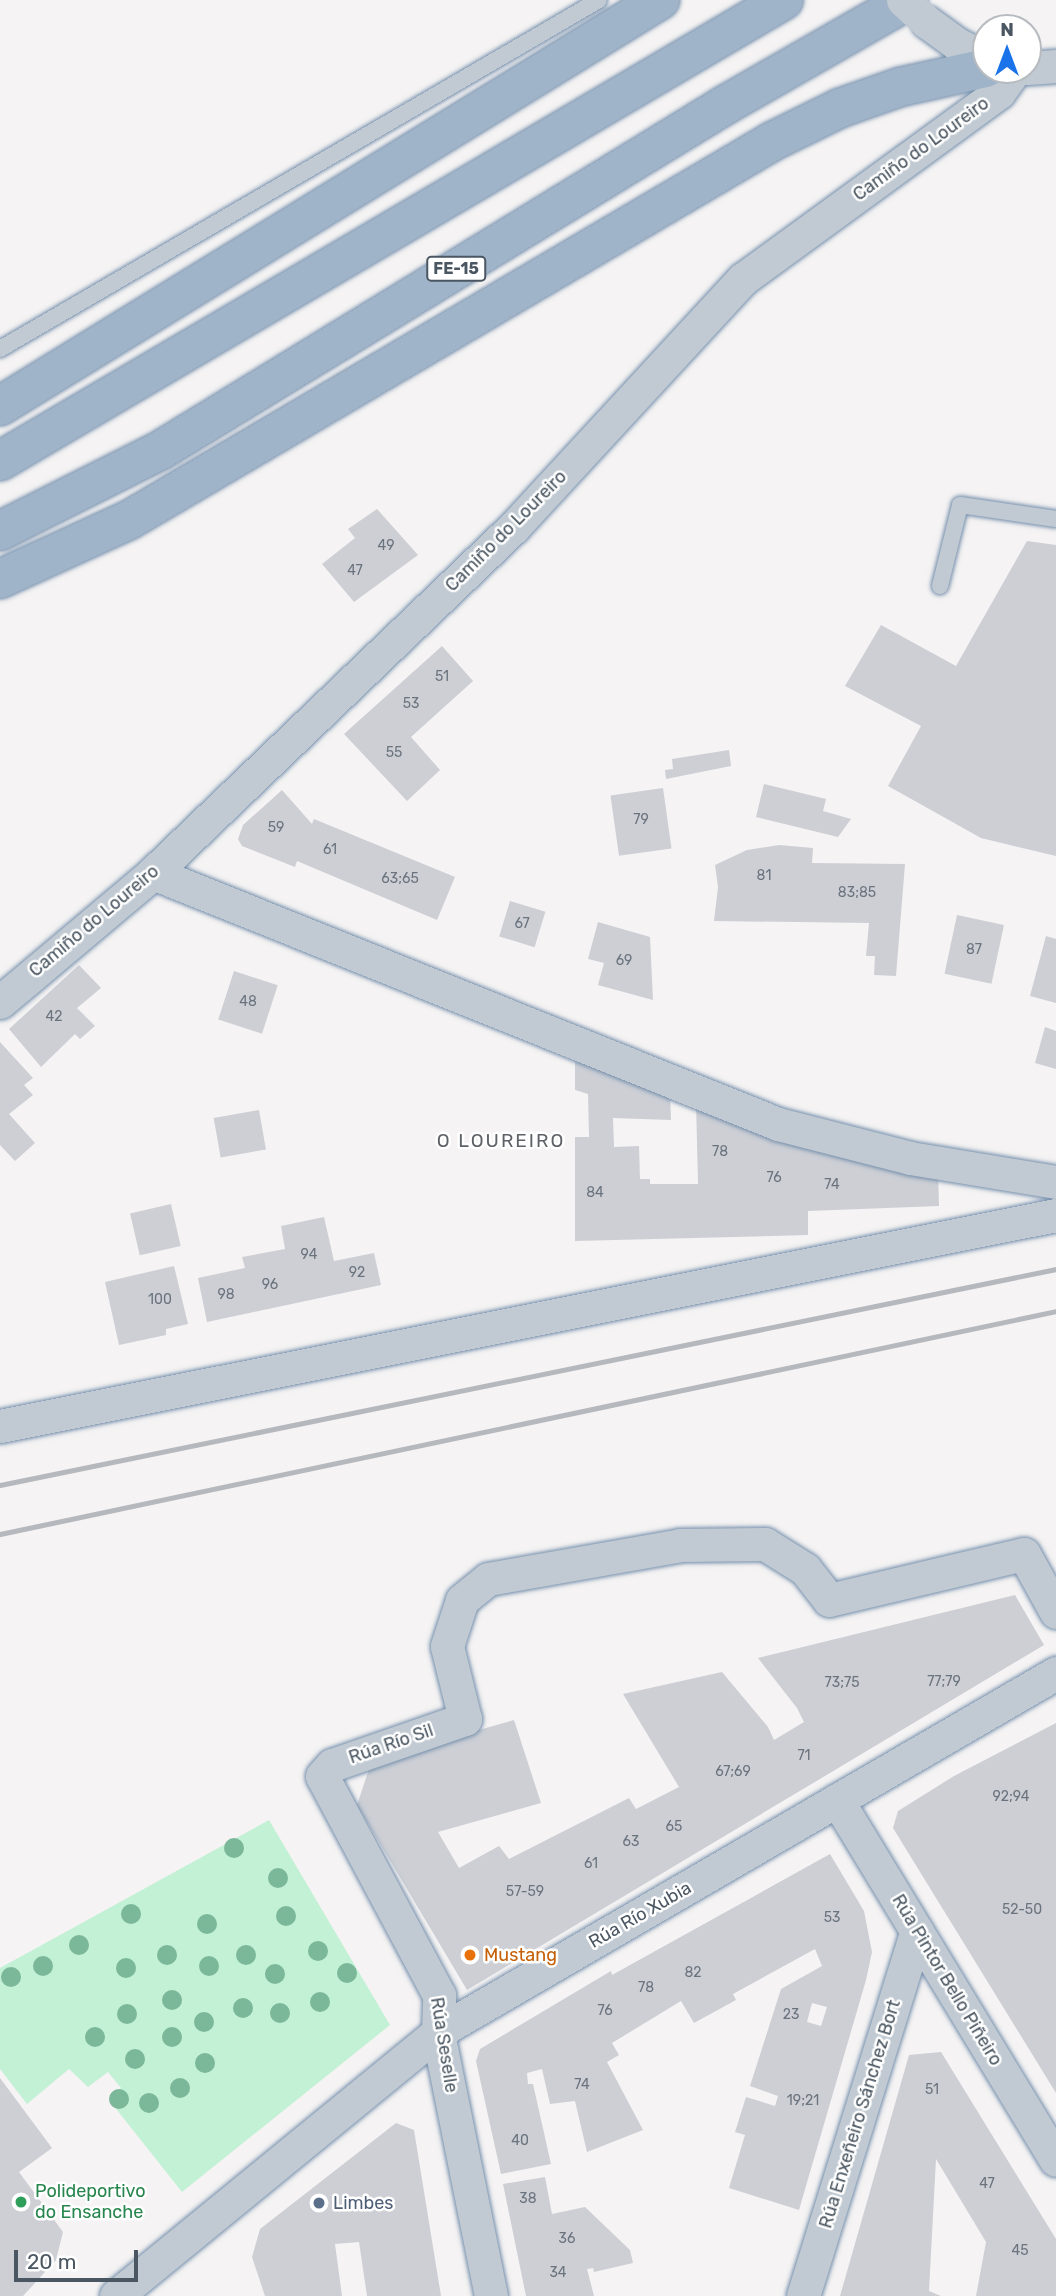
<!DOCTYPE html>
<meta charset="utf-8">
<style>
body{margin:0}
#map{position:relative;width:1056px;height:2296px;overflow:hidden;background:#f5f3f3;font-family:Rubik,sans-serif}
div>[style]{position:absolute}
.green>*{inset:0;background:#c3f1d5}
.building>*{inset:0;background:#cdcfd5;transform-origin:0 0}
.roads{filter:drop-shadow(0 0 2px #7690ad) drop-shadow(0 0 2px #7690ad)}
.service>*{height:16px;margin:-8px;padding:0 8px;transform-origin:8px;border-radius:8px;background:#c1cad2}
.minor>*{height:33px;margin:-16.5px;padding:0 16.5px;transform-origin:16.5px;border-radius:16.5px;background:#c1cad2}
.trunk>*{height:38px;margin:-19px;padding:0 19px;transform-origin:19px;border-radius:19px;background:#9fb4c9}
.rail>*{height:5px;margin:-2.5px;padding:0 2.5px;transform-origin:2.5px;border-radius:2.5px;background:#b5b8bd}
.minor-bridge>*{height:33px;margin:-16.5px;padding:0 16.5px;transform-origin:16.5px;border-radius:16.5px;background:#c1cad2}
.trees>*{width:20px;height:20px;margin:-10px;border-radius:50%;background:#7bb799}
.dots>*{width:19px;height:19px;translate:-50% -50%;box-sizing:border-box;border:4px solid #fff;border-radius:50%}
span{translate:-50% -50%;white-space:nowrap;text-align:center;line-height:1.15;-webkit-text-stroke:5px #fff;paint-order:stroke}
.number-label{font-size:14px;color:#6b747e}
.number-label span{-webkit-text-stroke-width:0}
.shield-label span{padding:2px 5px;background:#fff;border:2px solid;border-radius:5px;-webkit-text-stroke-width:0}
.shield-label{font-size:16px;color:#4a5661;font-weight:700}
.street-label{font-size:18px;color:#4a5661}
.food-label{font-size:18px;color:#c56008}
.left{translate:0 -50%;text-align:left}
.leisure-label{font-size:18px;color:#27864d}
.service-label{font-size:18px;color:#4e5e75}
.neighbourhood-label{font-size:19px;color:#5f6368;letter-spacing:2px}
.north{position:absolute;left:972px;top:14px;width:70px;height:70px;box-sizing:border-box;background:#fff;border:2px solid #b7bbc0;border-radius:50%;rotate:0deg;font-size:19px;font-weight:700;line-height:28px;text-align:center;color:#4a5661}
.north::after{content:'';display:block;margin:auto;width:24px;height:32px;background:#1a73e8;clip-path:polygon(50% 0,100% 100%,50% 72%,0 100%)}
.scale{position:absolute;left:14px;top:2250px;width:124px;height:32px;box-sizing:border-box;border:4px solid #4a5661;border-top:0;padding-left:9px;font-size:21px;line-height:24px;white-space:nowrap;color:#4a5661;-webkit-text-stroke:5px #fff;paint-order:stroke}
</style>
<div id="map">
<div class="green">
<div style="clip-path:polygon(269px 1820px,390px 2025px,182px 2192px,109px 2100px,121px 2088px,108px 2072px,88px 2087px,69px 2069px,27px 2104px,0 2069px,0 1968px)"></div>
</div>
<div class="building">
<div style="clip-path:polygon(377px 509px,418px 555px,354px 602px,322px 564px,355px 538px,348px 529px)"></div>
<div style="clip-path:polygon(1027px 541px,1056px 545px,1056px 856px,981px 838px,888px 786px,921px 726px,845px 686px,881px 625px,956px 666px)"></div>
<div style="clip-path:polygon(442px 646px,473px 681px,411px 737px,440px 770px,407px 801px,344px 734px)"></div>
<div style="clip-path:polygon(729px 750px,731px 766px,666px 779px,665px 770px,673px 769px,672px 759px)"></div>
<div style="clip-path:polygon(764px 784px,826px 799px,823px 811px,851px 819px,838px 837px,756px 817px)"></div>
<div style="left:663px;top:788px;width:61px;height:53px;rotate:82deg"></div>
<div style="clip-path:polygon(282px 790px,312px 824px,314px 819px,455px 877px,437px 920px,297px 861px,295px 867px,242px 846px,238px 839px,243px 825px)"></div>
<div style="clip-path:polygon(779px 845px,813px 848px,812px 863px,905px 864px,896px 976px,874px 975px,875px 956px,866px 956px,869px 923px,714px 921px,718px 887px,715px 865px,747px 850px)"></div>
<div style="left:510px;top:901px;width:37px;height:37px;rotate:17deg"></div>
<div style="left:957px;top:915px;width:48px;height:60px;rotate:12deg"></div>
<div style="clip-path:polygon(598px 922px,650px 937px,653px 1000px,598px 985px,604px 963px,588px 959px)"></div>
<div style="clip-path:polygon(1046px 936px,1056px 939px,1056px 1003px,1030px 996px)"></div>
<div style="clip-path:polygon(79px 965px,101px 988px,77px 1008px,95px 1026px,80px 1039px,75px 1034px,41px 1067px,9px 1029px)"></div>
<div style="left:234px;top:971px;width:46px;height:51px;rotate:18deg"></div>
<div style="clip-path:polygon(1045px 1027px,1056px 1031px,1056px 1069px,1035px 1063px)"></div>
<div style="clip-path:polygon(0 1042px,33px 1078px,24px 1085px,33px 1095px,9px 1114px,35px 1143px,15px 1161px,0 1145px)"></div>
<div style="clip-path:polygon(575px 1055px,670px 1092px,671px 1120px,613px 1118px,614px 1147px,639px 1146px,640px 1179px,650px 1179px,650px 1184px,698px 1184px,696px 1102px,938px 1171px,939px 1206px,808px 1211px,808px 1235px,575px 1241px,575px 1137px,589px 1137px,588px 1094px,575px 1090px)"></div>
<div style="left:259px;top:1110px;width:40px;height:46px;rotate:80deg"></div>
<div style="left:171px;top:1204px;width:43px;height:42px;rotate:77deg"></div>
<div style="clip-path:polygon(324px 1217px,334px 1261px,374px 1253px,381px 1285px,207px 1322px,198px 1278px,245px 1268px,242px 1257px,285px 1249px,281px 1226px)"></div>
<div style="clip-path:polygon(174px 1266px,188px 1324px,166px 1329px,166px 1335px,119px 1345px,105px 1282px)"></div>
<div style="clip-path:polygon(1015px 1595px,1044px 1645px,467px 1990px,357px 1805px,372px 1760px,514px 1720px,541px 1803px,438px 1832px,459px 1868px,499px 1846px,509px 1859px,629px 1798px,636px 1809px,679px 1787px,623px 1694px,722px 1672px,768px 1727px,774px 1740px,804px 1722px,797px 1708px,758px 1658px)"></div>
<div style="clip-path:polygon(1056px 1723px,1056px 2093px,893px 1828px,898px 1811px,954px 1776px)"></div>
<div style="clip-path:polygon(evenodd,830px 1854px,864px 1911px,872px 1952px,866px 1980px,799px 2210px,729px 2188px,745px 2135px,735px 2132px,746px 2097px,775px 2106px,778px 2096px,750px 2086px,781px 1989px,822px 1966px,815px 1949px,733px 1994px,736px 2000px,694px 2023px,681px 2001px,612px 2043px,619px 2055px,607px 2062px,643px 2130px,587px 2152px,575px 2101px,550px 2104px,542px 2069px,527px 2073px,528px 2084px,533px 2084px,551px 2164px,501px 2174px,476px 2061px,480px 2049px,611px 1971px,612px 1975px,830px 1854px,812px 2003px,827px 2007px,821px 2026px,807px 2022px,812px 2003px)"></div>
<div style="clip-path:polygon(941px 2052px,1056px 2239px,1056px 2296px,976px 2296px,986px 2242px,936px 2159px,929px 2291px,941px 2296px,840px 2296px,909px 2055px)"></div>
<div style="clip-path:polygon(0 2078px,52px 2148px,19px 2172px,63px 2232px,56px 2260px,23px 2296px,0 2296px)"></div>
<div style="clip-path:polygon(396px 2123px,414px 2130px,441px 2296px,367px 2296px,359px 2242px,335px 2244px,342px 2296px,265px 2296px,252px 2257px,260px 2229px)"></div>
<div style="clip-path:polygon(545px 2177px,552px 2214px,585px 2207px,630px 2250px,633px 2263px,594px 2272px,593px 2268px,587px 2269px,594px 2296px,526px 2296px,503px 2184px)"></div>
</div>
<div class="roads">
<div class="service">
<div style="left:0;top:349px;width:693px;rotate:-30.23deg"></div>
<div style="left:940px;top:586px;width:83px;rotate:-76.1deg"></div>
<div style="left:960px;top:505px;width:97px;rotate:8.3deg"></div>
</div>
<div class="minor">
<div style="left:927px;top:22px;width:37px;rotate:36deg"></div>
<div style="left:957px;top:44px;width:32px;rotate:26deg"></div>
<div style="left:1028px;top:68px;width:28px;rotate:-4deg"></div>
<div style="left:153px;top:873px;width:674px;rotate:21.88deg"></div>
<div style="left:778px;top:1124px;width:136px;rotate:14.4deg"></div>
<div style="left:910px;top:1158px;width:148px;rotate:9.3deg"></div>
<div style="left:0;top:1002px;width:200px;rotate:-40.1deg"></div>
<div style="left:153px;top:873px;width:499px;rotate:-43.8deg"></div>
<div style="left:513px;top:528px;width:339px;rotate:-47.3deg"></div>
<div style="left:743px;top:279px;width:317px;rotate:-36.1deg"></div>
<div style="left:999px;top:92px;width:27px;rotate:-54deg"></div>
<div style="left:0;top:1426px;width:1077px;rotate:-11.3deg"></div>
<div style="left:837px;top:1800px;width:421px;rotate:58.7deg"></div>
<div style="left:116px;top:2296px;width:416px;rotate:-39.3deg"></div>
<div style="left:438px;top:2032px;width:715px;rotate:-30.15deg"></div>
<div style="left:491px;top:2296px;width:269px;rotate:-101.4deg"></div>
<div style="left:438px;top:2032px;width:37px;rotate:-88deg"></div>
<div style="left:439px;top:1995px;width:248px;rotate:-118.1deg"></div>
<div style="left:322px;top:1776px;width:15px;rotate:-48deg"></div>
<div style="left:332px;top:1765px;width:141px;rotate:-19.1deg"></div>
<div style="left:465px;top:1719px;width:75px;rotate:-103.9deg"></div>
<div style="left:447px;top:1646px;width:48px;rotate:-71.9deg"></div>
<div style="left:462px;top:1600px;width:33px;rotate:-39deg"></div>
<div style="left:488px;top:1579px;width:195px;rotate:-10deg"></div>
<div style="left:680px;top:1545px;width:85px;rotate:-0.7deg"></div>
<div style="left:765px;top:1544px;width:47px;rotate:32deg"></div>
<div style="left:805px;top:1569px;width:39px;rotate:52deg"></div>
<div style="left:829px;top:1600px;width:200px;rotate:-13.3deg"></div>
<div style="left:1024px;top:1554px;width:66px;rotate:61.1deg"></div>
<div style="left:803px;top:2296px;width:382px;rotate:-72.7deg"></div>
</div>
<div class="trunk">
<div style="left:0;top:406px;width:775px;rotate:-31.6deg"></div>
<div style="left:0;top:461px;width:909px;rotate:-30.46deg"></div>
<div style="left:0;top:531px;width:180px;rotate:-26.7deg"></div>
<div style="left:161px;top:450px;width:661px;rotate:-31.45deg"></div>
<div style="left:725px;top:105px;width:211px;rotate:-29.8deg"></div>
<div style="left:0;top:579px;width:142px;rotate:-24.6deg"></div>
<div style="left:129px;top:520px;width:747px;rotate:-30.48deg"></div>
<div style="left:773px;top:141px;width:75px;rotate:-26.2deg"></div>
<div style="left:840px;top:108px;width:64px;rotate:-19.3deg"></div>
<div style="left:900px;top:87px;width:88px;rotate:-12.5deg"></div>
</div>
</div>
<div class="rail">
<div style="left:0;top:1485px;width:1078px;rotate:-11.56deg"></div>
<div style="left:0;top:1534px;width:1079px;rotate:-11.92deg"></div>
</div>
<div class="minor-bridge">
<div style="left:903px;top:0;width:33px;rotate:43deg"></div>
</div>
<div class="trees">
<div style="left:234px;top:1848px"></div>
<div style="left:278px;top:1878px"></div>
<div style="left:131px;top:1914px"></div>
<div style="left:286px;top:1916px"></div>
<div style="left:207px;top:1924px"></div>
<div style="left:79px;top:1945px"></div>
<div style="left:318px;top:1951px"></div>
<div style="left:167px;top:1955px"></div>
<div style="left:246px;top:1955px"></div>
<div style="left:43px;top:1966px"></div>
<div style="left:209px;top:1966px"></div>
<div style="left:126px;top:1968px"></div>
<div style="left:347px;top:1973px"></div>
<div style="left:275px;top:1974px"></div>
<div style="left:11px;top:1977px"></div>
<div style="left:172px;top:2000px"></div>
<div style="left:320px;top:2002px"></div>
<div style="left:243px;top:2008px"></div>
<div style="left:280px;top:2013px"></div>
<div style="left:127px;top:2014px"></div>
<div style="left:204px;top:2022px"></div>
<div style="left:95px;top:2037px"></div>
<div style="left:172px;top:2037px"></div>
<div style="left:135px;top:2059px"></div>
<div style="left:205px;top:2063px"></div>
<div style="left:180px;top:2088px"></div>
<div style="left:119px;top:2099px"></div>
<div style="left:149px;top:2103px"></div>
</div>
<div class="dots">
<div style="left:470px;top:1955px;background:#e8710a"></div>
<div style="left:21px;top:2202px;background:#2e9e5b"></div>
<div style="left:319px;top:2203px;background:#5c6f8a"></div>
</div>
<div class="number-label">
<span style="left:386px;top:546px">49</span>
<span style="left:355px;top:571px">47</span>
<span style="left:442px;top:677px">51</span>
<span style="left:411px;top:704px">53</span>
<span style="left:394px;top:753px">55</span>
<span style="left:641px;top:820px">79</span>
<span style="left:276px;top:828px">59</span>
<span style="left:330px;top:850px">61</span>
<span style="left:764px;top:876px">81</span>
<span style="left:400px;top:879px">63;65</span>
<span style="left:857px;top:893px">83;85</span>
<span style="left:522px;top:924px">67</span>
<span style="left:974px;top:950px">87</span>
<span style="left:624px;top:961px">69</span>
<span style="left:248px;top:1002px">48</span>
<span style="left:54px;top:1017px">42</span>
<span style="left:720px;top:1152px">78</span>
<span style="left:774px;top:1178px">76</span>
<span style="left:832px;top:1185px">74</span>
<span style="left:595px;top:1193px">84</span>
<span style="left:309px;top:1255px">94</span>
<span style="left:357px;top:1273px">92</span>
<span style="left:270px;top:1285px">96</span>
<span style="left:226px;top:1295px">98</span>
<span style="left:160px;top:1300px">100</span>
<span style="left:944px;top:1682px">77;79</span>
<span style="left:842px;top:1683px">73;75</span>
<span style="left:804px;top:1756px">71</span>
<span style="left:733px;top:1772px">67;69</span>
<span style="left:1011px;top:1797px">92;94</span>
<span style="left:674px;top:1827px">65</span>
<span style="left:631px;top:1842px">63</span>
<span style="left:591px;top:1864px">61</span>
<span style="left:525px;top:1892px">57-59</span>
<span style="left:1022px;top:1910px">52-50</span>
<span style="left:832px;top:1918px">53</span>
<span style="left:693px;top:1973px">82</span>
<span style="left:646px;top:1988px">78</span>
<span style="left:605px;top:2011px">76</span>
<span style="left:791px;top:2015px">23</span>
<span style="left:582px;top:2085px">74</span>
<span style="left:932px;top:2090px">51</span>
<span style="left:803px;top:2101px">19;21</span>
<span style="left:520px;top:2141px">40</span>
<span style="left:987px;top:2184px">47</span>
<span style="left:528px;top:2199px">38</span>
<span style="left:567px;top:2239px">36</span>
<span style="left:1020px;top:2251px">45</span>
<span style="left:558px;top:2273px">34</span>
</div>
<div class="shield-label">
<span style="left:456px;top:269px">FE-15</span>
</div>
<div class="street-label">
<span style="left:921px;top:149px;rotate:-36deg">Camiño do Loureiro</span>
<span style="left:506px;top:531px;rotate:-45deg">Camiño do Loureiro</span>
<span style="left:94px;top:921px;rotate:-40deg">Camiño do Loureiro</span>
<span style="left:391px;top:1744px;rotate:-19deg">Rúa Río Sil</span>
<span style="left:640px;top:1915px;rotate:-30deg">Rúa Río Xubia</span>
<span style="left:947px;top:1980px;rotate:59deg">Rúa Pintor Bello Piñeiro</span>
<span style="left:444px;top:2045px;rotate:81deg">Rúa Seselle</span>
<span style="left:860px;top:2114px;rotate:-73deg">Rúa Enxeñeiro Sánchez Bort</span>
</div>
<div class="food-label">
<span class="left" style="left:484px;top:1955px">Mustang</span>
</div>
<div class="leisure-label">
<span class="left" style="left:35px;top:2202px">Polideportivo<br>do Ensanche</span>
</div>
<div class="service-label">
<span class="left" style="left:333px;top:2203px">Limbes</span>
</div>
<div class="neighbourhood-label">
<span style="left:501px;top:1141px">O LOUREIRO</span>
</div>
<div class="north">N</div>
<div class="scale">20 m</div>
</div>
